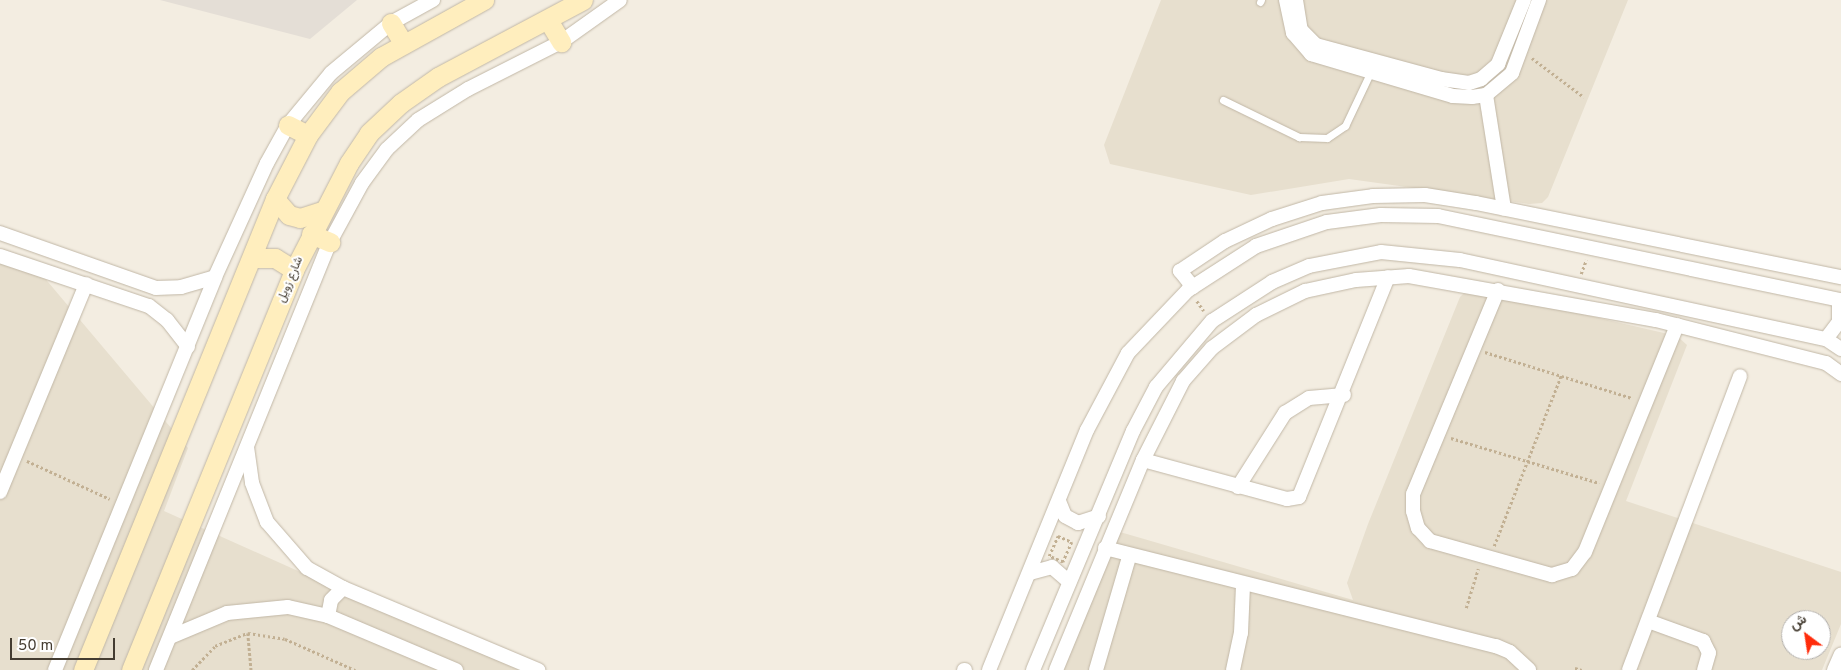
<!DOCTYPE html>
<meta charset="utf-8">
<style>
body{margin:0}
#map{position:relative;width:1841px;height:670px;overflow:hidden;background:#f3ede1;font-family:Overpass,Vazirmatn,sans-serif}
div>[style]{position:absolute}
.residential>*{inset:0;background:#e7dfce}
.industrial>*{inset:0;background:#e4ded6}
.path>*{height:2.5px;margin-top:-1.25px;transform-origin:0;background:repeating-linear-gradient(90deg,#c2b093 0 2.5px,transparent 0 5px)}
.roads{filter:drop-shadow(0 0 1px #c1b7a6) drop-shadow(0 0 1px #c1b7a6)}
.service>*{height:7px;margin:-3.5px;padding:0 3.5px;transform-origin:3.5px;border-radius:3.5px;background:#fff}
.minor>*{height:14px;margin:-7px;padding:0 7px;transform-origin:7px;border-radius:7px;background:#fff}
.secondary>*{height:19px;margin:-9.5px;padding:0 9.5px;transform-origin:9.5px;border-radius:9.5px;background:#ffeebe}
span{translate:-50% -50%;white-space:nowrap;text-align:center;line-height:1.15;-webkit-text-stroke:4px #fff;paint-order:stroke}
.street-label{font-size:12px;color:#443c31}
.north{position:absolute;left:1781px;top:610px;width:50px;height:50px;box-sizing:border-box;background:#fff;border:1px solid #b4b1ad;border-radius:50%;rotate:329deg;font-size:14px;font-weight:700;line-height:20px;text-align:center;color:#443c31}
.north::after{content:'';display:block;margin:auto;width:18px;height:22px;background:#ff2c0b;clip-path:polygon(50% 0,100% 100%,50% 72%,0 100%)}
.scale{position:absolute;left:10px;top:638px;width:105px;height:22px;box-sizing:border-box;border:2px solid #443c31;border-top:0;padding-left:6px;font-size:15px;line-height:18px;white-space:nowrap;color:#443c31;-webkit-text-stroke:4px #fff;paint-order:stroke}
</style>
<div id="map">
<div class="residential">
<div style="clip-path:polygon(1161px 0,1628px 0,1548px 197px,1542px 203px,1529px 204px,1349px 179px,1251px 195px,1110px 164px,1104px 145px)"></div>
<div style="clip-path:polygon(0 261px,43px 276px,188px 448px,164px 511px,519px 670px,0 670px)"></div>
<div style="clip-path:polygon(evenodd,1469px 288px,1677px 336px,1687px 345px,1626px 501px,1841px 572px,1841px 624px,1822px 670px,1061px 670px,1120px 532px,1353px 600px,1347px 583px,1368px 524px,1460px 297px,1469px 288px,1791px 620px,1821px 620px,1821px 650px,1791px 650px,1791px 620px)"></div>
</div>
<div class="industrial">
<div style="clip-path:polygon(160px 0,357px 0,310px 39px)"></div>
</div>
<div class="path">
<div style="left:1532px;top:58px;width:65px;rotate:36.9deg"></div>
<div style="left:1581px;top:274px;width:15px;rotate:-70deg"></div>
<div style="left:1197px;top:301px;width:12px;rotate:55deg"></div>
<div style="left:1485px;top:352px;width:154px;rotate:17.4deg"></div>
<div style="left:1451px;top:438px;width:155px;rotate:16.9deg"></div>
<div style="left:27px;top:461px;width:91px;rotate:24.6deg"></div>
<div style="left:1058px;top:536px;width:15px;rotate:23deg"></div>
<div style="left:1072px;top:542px;width:22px;rotate:114deg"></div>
<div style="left:1063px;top:562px;width:15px;rotate:-157deg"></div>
<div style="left:1049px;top:556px;width:22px;rotate:-66deg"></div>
<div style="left:1494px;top:546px;width:183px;rotate:-68.5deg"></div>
<div style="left:1466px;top:608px;width:41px;rotate:-72.9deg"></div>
<div style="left:248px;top:633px;width:37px;rotate:85deg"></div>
<div style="left:1575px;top:668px;width:7px;rotate:16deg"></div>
<div style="left:192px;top:670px;width:33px;rotate:-46deg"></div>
<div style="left:215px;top:646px;width:35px;rotate:-22deg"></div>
<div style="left:248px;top:633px;width:37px;rotate:9deg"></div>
<div style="left:285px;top:639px;width:77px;rotate:23.9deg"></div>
</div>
<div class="roads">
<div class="service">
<div style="left:1260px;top:2px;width:2px;rotate:-63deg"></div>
<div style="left:1223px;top:100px;width:85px;rotate:26deg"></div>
<div style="left:1299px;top:137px;width:28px;rotate:2deg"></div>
<div style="left:1327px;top:138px;width:22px;rotate:-34deg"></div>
<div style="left:1345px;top:126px;width:59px;rotate:-64.7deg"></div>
</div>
<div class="minor">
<div style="left:1286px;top:0;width:34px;rotate:78deg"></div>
<div style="left:1293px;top:33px;width:28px;rotate:49deg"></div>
<div style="left:1311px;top:54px;width:148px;rotate:16.5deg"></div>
<div style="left:1453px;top:96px;width:19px;rotate:3deg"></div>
<div style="left:1472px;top:97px;width:14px;rotate:-8deg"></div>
<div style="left:1486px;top:95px;width:34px;rotate:-40deg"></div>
<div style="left:1512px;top:73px;width:78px;rotate:-69.7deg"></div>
<div style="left:1296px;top:0;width:30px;rotate:81deg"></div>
<div style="left:1301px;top:30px;width:21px;rotate:45deg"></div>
<div style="left:1316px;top:45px;width:130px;rotate:15.2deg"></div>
<div style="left:1441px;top:79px;width:28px;rotate:8deg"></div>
<div style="left:1469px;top:83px;width:13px;rotate:-18deg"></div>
<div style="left:1481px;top:79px;width:23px;rotate:-41deg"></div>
<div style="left:1498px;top:64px;width:69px;rotate:-67.9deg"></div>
<div style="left:1486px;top:95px;width:115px;rotate:81deg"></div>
<div style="left:0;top:233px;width:165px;rotate:19.4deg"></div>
<div style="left:156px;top:288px;width:25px;rotate:-2deg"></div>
<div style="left:181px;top:287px;width:35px;rotate:-16deg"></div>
<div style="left:0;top:256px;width:157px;rotate:18.6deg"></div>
<div style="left:149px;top:306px;width:23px;rotate:38deg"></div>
<div style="left:167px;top:320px;width:34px;rotate:52deg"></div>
<div style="left:1193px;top:287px;width:21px;rotate:-129deg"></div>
<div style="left:1180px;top:271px;width:54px;rotate:-33.7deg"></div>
<div style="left:1225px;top:241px;width:52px;rotate:-25.1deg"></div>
<div style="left:1272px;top:219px;width:52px;rotate:-17.7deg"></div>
<div style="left:1322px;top:203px;width:51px;rotate:-7.8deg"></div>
<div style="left:1373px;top:196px;width:52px;rotate:-1.1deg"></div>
<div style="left:1425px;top:195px;width:52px;rotate:8.9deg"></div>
<div style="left:1476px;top:203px;width:372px;rotate:11.5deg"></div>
<div style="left:1498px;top:290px;width:221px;rotate:112.6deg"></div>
<div style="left:1413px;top:494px;width:17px;rotate:90deg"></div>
<div style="left:1413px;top:511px;width:18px;rotate:74deg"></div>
<div style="left:1418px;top:528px;width:18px;rotate:47deg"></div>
<div style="left:1430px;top:541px;width:127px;rotate:15.6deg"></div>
<div style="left:1552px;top:575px;width:21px;rotate:-17deg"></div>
<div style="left:1572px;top:569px;width:21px;rotate:-53deg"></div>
<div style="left:1585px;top:552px;width:245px;rotate:-67.9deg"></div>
<div style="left:1826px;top:339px;width:21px;rotate:-53deg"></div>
<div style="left:1839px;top:322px;width:22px;rotate:-90deg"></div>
<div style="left:247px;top:447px;width:36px;rotate:82deg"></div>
<div style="left:252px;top:483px;width:42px;rotate:69deg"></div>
<div style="left:267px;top:522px;width:61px;rotate:49deg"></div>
<div style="left:307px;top:568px;width:41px;rotate:29.1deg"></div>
<div style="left:343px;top:588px;width:212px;rotate:22.8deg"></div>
<div style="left:1143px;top:460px;width:149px;rotate:15.2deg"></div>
<div style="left:1287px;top:499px;width:12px;rotate:-9deg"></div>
<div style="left:1299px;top:497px;width:237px;rotate:-68deg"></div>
<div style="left:1238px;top:487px;width:88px;rotate:-57.6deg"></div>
<div style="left:1285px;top:413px;width:28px;rotate:-32deg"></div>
<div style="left:1309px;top:398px;width:35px;rotate:-5deg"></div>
<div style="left:0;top:492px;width:225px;rotate:-67.5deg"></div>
<div style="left:1059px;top:501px;width:16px;rotate:68deg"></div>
<div style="left:1065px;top:516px;width:15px;rotate:28deg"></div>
<div style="left:1078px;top:523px;width:22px;rotate:-18deg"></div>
<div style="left:1105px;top:548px;width:403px;rotate:14.1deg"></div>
<div style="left:1496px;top:646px;width:15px;rotate:23deg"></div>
<div style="left:1510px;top:652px;width:26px;rotate:43deg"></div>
<div style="left:1030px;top:573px;width:23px;rotate:-15deg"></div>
<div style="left:1052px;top:567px;width:23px;rotate:41deg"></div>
<div style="left:328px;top:616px;width:16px;rotate:-79deg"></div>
<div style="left:331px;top:600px;width:17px;rotate:-45deg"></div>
<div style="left:1648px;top:621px;width:59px;rotate:20deg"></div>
<div style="left:1703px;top:641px;width:13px;rotate:63deg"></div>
<div style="left:1709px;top:653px;width:18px;rotate:106deg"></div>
<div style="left:170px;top:637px;width:62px;rotate:-22.8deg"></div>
<div style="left:227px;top:613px;width:61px;rotate:-5.6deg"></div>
<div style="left:288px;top:607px;width:41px;rotate:12.7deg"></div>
<div style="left:328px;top:616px;width:139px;rotate:22.9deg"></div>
<div style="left:55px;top:670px;width:424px;rotate:-67.8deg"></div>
<div style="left:215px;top:277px;width:125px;rotate:-65.5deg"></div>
<div style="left:267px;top:163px;width:43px;rotate:-61.1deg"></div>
<div style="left:288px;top:125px;width:67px;rotate:-50.4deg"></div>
<div style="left:331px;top:73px;width:78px;rotate:-39.8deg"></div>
<div style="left:391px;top:23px;width:48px;rotate:-28.7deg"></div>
<div style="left:156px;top:670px;width:462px;rotate:-67.9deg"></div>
<div style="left:330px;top:242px;width:67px;rotate:-61.5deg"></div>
<div style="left:362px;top:183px;width:42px;rotate:-53.7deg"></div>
<div style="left:387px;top:149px;width:42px;rotate:-43.1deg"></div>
<div style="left:418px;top:120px;width:59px;rotate:-31.8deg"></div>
<div style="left:468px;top:89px;width:104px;rotate:-26.8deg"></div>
<div style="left:561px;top:42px;width:72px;rotate:-35.4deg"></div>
<div style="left:964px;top:670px;width:1px"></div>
<div style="left:989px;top:670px;width:259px;rotate:-67.8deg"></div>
<div style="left:1087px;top:430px;width:87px;rotate:-62deg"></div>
<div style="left:1128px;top:353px;width:87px;rotate:-46.4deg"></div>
<div style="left:1188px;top:290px;width:81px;rotate:-32.9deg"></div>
<div style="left:1256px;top:246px;width:75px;rotate:-18.7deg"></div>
<div style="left:1327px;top:222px;width:54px;rotate:-7.4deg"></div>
<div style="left:1381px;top:215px;width:57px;rotate:1deg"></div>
<div style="left:1438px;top:216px;width:412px;rotate:11.8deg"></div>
<div style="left:1033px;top:670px;width:259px;rotate:-67.3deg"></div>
<div style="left:1133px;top:431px;width:50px;rotate:-62.4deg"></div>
<div style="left:1156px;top:387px;width:87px;rotate:-49.7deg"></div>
<div style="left:1212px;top:321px;width:72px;rotate:-33deg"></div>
<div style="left:1272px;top:282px;width:40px;rotate:-23.4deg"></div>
<div style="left:1309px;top:266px;width:73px;rotate:-11deg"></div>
<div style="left:1381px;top:252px;width:79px;rotate:5.8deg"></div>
<div style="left:1460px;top:260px;width:374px;rotate:12.2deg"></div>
<div style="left:1826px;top:339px;width:18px;rotate:34deg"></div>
<div style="left:1056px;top:670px;width:227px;rotate:-67.5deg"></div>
<div style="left:1143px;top:460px;width:89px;rotate:-63.1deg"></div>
<div style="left:1183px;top:381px;width:44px;rotate:-48.7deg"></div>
<div style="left:1212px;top:348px;width:55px;rotate:-36.9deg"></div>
<div style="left:1256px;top:315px;width:55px;rotate:-26.1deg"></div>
<div style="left:1305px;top:291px;width:52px;rotate:-12.2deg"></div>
<div style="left:1356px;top:280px;width:53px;rotate:-4.3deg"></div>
<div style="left:1409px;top:276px;width:251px;rotate:10.1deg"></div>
<div style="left:1656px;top:320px;width:175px;rotate:14.2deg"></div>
<div style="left:1826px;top:363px;width:19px;rotate:36deg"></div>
<div style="left:1096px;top:670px;width:118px;rotate:-73.7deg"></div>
<div style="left:1233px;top:670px;width:38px;rotate:-78deg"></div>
<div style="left:1241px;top:633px;width:48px;rotate:-87.6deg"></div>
<div style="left:1629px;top:670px;width:314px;rotate:-69.3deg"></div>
<div style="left:1834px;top:670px;width:17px;rotate:-66deg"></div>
</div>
<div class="secondary">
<div style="left:548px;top:20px;width:26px;rotate:59deg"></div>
<div style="left:391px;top:23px;width:23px;rotate:59deg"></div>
<div style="left:288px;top:125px;width:22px;rotate:27deg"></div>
<div style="left:275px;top:199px;width:21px;rotate:49deg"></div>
<div style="left:289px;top:215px;width:11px;rotate:15deg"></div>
<div style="left:300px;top:218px;width:22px;rotate:-18deg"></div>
<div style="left:311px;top:234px;width:21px;rotate:23deg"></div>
<div style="left:252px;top:258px;width:23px"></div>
<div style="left:275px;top:258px;width:22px;rotate:32deg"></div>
<div style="left:83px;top:670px;width:509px;rotate:-67.82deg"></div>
<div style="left:275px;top:199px;width:72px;rotate:-62.7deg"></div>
<div style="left:308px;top:135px;width:54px;rotate:-53.3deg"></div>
<div style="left:340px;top:92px;width:54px;rotate:-40.5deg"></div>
<div style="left:381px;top:57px;width:118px;rotate:-29deg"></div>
<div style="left:131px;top:670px;width:432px;rotate:-67.8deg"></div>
<div style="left:294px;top:270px;width:120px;rotate:-62.8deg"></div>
<div style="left:349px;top:163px;width:36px;rotate:-56deg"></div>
<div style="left:369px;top:133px;width:44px;rotate:-43.2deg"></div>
<div style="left:401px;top:103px;width:45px;rotate:-35.1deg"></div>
<div style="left:438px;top:77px;width:164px;rotate:-28deg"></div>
</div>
</div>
<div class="street-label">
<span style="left:291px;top:280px;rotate:-67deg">شارع زويل</span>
</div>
<div class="north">ش</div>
<div class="scale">50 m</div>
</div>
